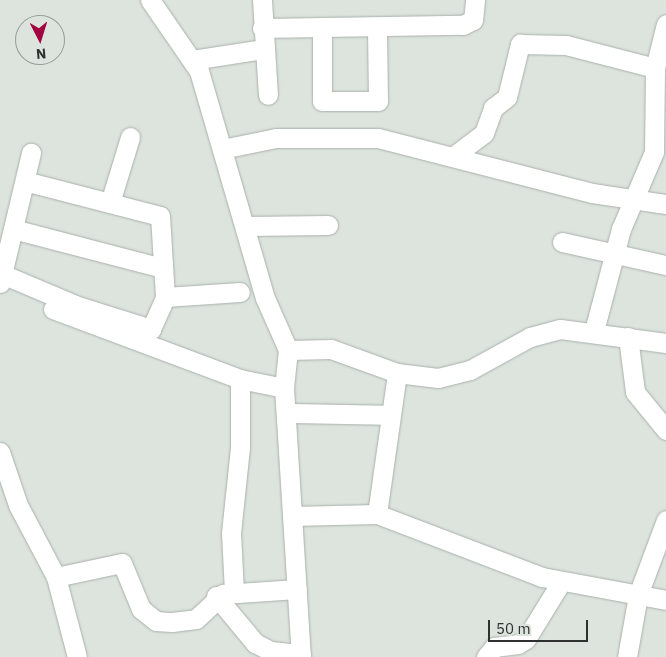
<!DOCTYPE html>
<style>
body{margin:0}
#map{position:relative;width:666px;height:657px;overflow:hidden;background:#dde4de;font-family:"IBM Plex Sans",sans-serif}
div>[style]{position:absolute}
.roads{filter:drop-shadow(0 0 1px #a9b0ab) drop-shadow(0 0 1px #a9b0ab)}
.minor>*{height:19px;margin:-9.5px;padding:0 9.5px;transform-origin:9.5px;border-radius:9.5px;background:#fff}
span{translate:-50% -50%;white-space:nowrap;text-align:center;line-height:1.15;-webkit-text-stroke:5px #dde4de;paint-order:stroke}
.north{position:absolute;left:15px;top:15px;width:50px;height:50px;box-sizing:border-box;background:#dde4de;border:1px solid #979c98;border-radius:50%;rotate:175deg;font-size:14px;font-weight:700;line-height:20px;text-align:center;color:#2e312f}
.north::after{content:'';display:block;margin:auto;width:18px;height:22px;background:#a10441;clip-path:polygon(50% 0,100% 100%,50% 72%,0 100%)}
.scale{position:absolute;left:488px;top:620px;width:100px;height:22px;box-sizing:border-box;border:2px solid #2e312f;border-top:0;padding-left:6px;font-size:15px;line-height:18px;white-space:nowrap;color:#2e312f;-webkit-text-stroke:4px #dde4de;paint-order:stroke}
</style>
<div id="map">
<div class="roads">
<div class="minor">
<div style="left:150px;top:0;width:86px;rotate:55.4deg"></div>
<div style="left:199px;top:71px;width:236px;rotate:73.8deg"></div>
<div style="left:265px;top:298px;width:57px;rotate:66.1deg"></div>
<div style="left:288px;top:350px;width:38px;rotate:96deg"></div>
<div style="left:284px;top:388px;width:270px;rotate:86.4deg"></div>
<div style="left:262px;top:0;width:95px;rotate:86.4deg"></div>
<div style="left:322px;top:27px;width:74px;rotate:90deg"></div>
<div style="left:322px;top:101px;width:56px"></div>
<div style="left:378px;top:101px;width:74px;rotate:-90.8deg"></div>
<div style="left:262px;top:28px;width:201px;rotate:-0.9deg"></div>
<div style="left:463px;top:25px;width:11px;rotate:-27deg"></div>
<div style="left:473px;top:20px;width:20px;rotate:-84deg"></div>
<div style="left:192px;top:60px;width:73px;rotate:-8.7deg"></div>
<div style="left:222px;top:149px;width:55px;rotate:-11.5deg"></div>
<div style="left:276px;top:138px;width:102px"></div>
<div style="left:378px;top:138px;width:221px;rotate:14.4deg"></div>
<div style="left:592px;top:193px;width:75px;rotate:8.5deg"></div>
<div style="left:455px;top:155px;width:36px;rotate:-37deg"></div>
<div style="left:484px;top:133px;width:27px;rotate:-70deg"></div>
<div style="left:493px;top:108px;width:18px;rotate:-38deg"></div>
<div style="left:507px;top:97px;width:55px;rotate:-76.2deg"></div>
<div style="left:520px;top:44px;width:46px;rotate:1.2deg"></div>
<div style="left:566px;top:45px;width:92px;rotate:14.5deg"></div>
<div style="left:110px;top:203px;width:69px;rotate:-73.1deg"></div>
<div style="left:247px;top:226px;width:81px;rotate:-0.7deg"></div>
<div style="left:13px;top:229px;width:155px;rotate:14.6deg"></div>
<div style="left:562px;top:242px;width:107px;rotate:12.5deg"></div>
<div style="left:2px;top:274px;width:79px;rotate:23deg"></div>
<div style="left:75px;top:305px;width:80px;rotate:17.5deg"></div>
<div style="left:151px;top:329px;width:35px;rotate:-66deg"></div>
<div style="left:165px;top:297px;width:81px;rotate:-93.5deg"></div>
<div style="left:160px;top:216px;width:139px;rotate:-165.5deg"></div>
<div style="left:0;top:283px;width:134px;rotate:-76.6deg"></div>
<div style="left:165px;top:297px;width:75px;rotate:-3.8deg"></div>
<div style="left:53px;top:309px;width:200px;rotate:20.5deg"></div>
<div style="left:240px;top:379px;width:45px;rotate:11.6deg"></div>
<div style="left:594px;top:331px;width:106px;rotate:-75.2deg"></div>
<div style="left:621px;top:229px;width:84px;rotate:-66.8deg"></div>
<div style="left:654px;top:152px;width:84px;rotate:-89.3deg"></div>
<div style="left:655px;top:68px;width:45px;rotate:-76deg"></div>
<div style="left:628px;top:337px;width:55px;rotate:82.7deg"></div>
<div style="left:635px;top:392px;width:49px;rotate:50.8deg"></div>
<div style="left:288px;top:350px;width:43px;rotate:-1.3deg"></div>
<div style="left:331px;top:349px;width:70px;rotate:20deg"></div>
<div style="left:397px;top:373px;width:41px;rotate:7deg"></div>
<div style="left:438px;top:378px;width:33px;rotate:-14deg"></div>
<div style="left:470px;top:370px;width:68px;rotate:-28.8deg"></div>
<div style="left:530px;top:337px;width:31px;rotate:-15deg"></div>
<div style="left:560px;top:329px;width:107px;rotate:7.5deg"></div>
<div style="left:288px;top:413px;width:100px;rotate:1.1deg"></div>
<div style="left:0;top:452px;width:56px;rotate:71.2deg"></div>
<div style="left:18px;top:505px;width:81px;rotate:62.2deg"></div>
<div style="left:377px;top:514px;width:142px;rotate:-81.9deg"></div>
<div style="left:292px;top:516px;width:85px;rotate:-1.3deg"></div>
<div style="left:377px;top:514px;width:177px;rotate:20.9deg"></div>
<div style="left:542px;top:577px;width:126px;rotate:10.5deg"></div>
<div style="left:234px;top:592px;width:59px;rotate:-92.9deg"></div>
<div style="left:231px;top:533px;width:86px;rotate:-84deg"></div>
<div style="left:240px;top:447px;width:68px;rotate:-90deg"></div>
<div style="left:216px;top:596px;width:61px;rotate:50.3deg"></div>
<div style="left:255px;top:643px;width:18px;rotate:27deg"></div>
<div style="left:271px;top:651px;width:30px;rotate:6deg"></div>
<div style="left:77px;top:657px;width:83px;rotate:-104.7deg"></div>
<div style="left:56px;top:577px;width:67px;rotate:-12deg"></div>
<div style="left:122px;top:563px;width:50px;rotate:67.6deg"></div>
<div style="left:141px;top:609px;width:19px;rotate:39deg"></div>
<div style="left:156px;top:621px;width:16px;rotate:4deg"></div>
<div style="left:172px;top:622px;width:24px;rotate:-7deg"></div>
<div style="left:196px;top:619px;width:37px;rotate:-43deg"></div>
<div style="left:223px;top:594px;width:74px;rotate:-3.9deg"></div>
<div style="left:486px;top:657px;width:13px;rotate:-51deg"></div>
<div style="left:494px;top:647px;width:24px;rotate:-7deg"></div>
<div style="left:518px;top:644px;width:9px;rotate:-32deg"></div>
<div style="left:526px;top:639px;width:67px;rotate:-58.4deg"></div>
<div style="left:627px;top:657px;width:63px;rotate:-79.9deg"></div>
<div style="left:638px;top:595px;width:80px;rotate:-69.5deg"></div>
</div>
</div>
<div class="north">N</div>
<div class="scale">50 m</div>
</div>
